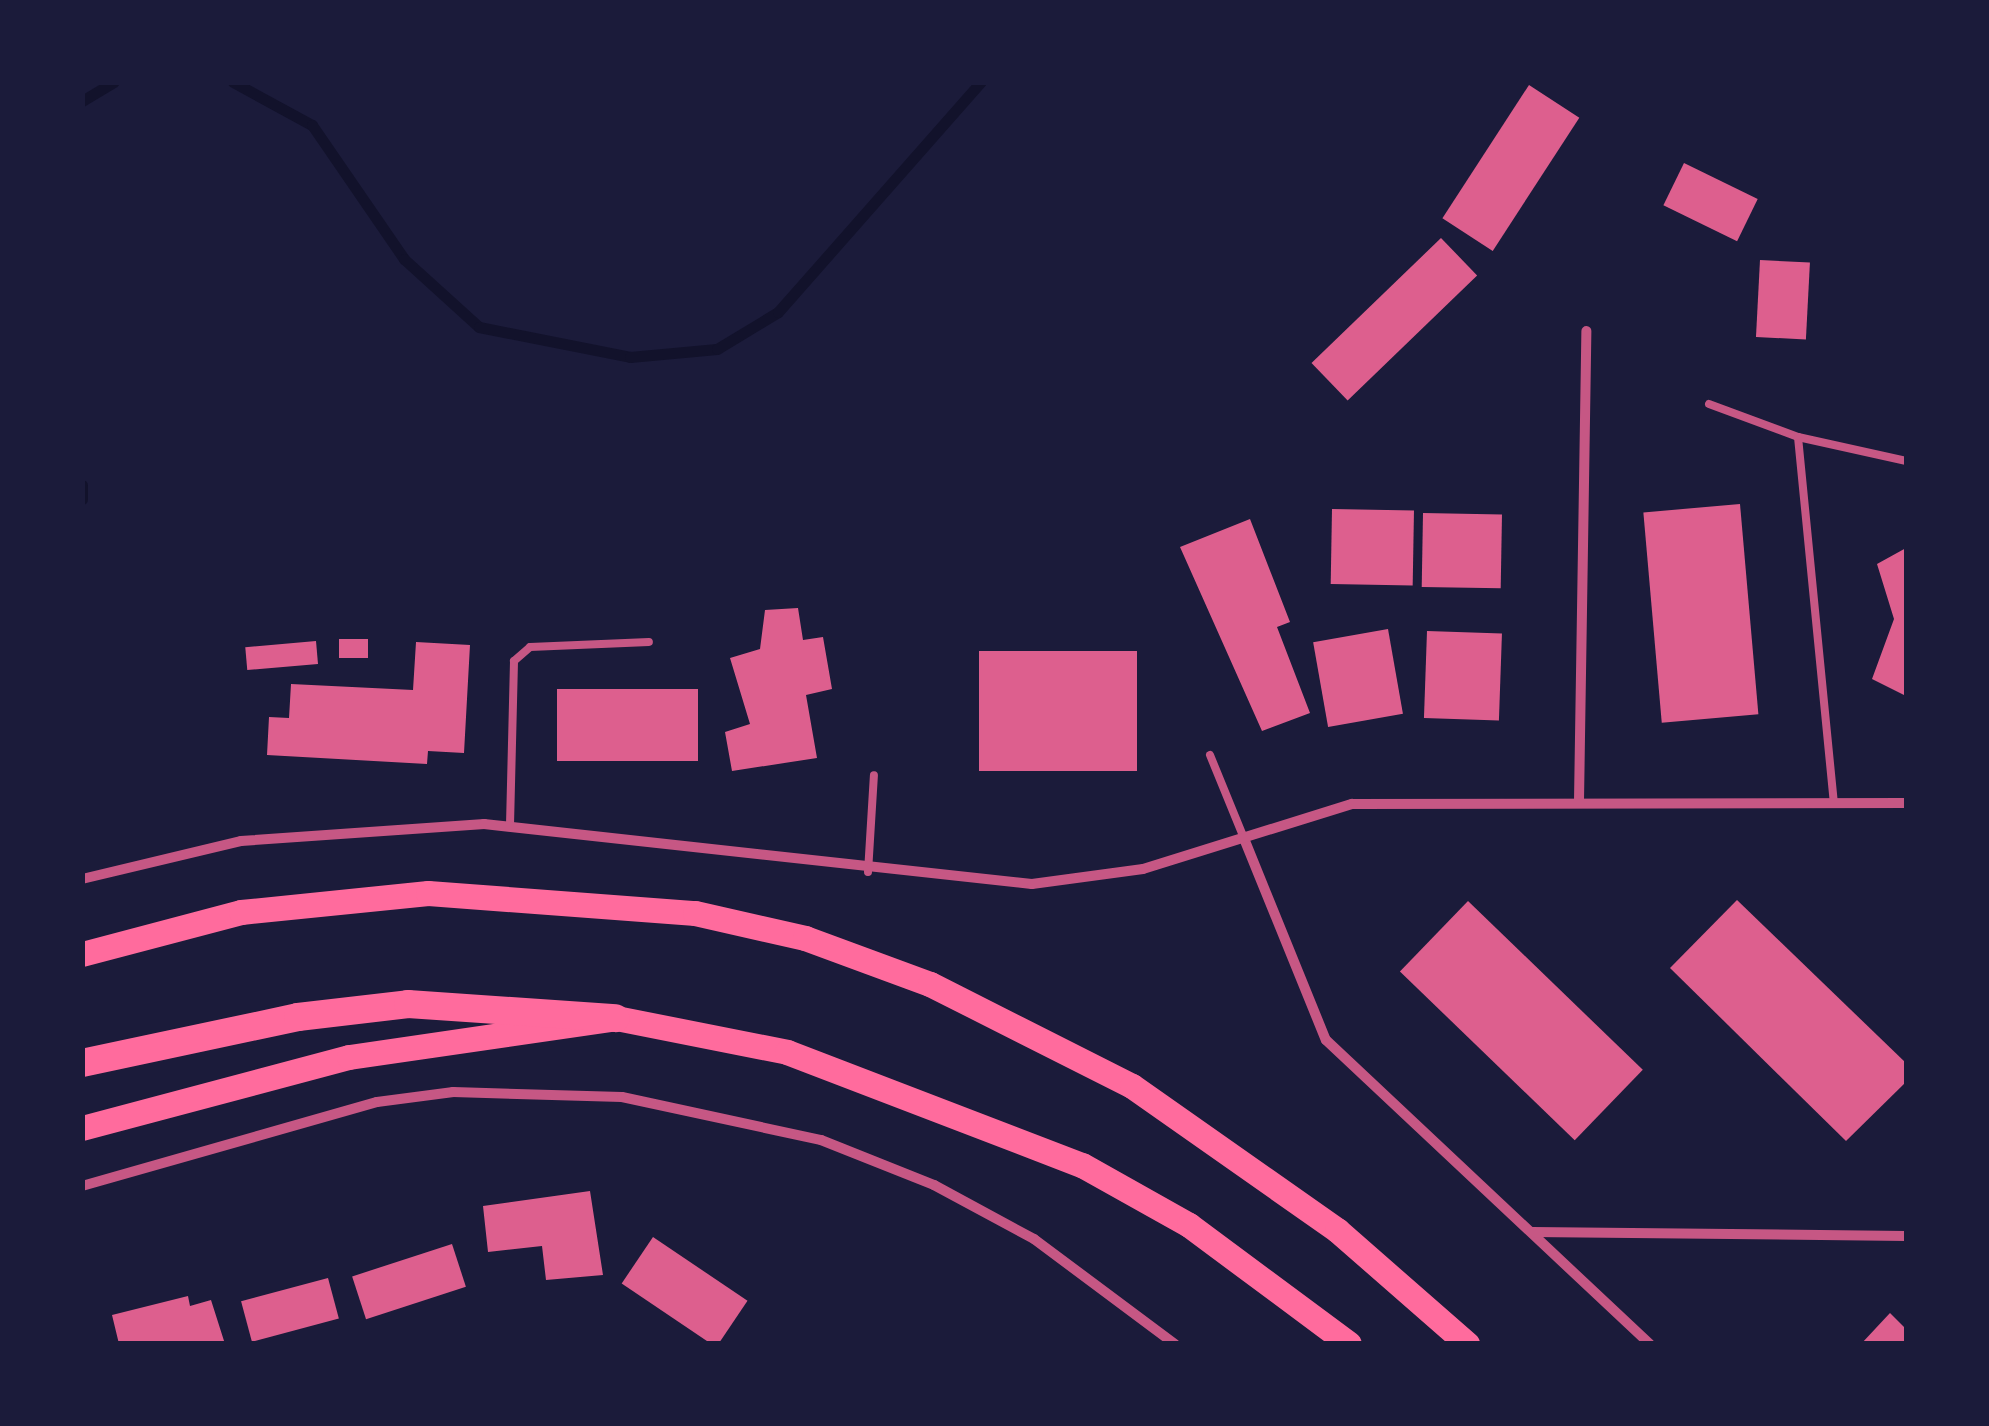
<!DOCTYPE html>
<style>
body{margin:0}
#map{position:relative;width:1989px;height:1426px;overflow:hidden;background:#1b1b3a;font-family:"Roboto Condensed",sans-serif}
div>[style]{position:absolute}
.stream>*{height:11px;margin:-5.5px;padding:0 5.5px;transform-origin:5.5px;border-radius:5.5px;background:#12122b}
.building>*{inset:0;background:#dd5f8e;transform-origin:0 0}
.service>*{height:8px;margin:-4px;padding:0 4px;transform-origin:4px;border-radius:4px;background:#c65784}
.minor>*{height:10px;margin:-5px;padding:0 5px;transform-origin:5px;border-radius:5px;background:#c65784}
.trunk>*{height:25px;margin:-12.5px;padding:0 12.5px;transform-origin:12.5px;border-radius:12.5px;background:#ff6b9d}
.motorway>*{height:28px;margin:-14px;padding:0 14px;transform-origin:14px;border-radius:14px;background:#ff6b9d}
span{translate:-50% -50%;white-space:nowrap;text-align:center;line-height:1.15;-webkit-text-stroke:10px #1b1b3a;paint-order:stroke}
.frame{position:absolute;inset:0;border:85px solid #1b1b3a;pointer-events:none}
</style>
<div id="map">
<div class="stream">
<div style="left:233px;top:82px;width:90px;rotate:28.6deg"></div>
<div style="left:312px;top:125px;width:163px;rotate:55.5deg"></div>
<div style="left:404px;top:259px;width:101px;rotate:42.2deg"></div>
<div style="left:479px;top:327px;width:154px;rotate:11.2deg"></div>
<div style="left:630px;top:357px;width:87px;rotate:-5.3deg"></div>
<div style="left:717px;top:349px;width:71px;rotate:-31.2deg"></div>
<div style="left:778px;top:312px;width:307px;rotate:-48.6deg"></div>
<div style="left:82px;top:101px;width:37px;rotate:-31deg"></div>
<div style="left:82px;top:485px;width:14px;rotate:90deg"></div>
</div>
<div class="building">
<div style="left:1529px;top:85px;width:60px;height:159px;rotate:33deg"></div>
<div style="left:1684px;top:163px;width:82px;height:47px;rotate:26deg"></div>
<div style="left:1441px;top:238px;width:52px;height:180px;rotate:46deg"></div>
<div style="left:1760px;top:260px;width:50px;height:77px;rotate:3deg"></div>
<div style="left:1740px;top:504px;width:211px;height:97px;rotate:85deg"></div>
<div style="left:1332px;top:509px;width:82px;height:75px;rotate:1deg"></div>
<div style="left:1423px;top:513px;width:79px;height:74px;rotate:1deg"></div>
<div style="clip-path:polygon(1250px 519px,1290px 622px,1277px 627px,1310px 713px,1262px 731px,1180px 547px)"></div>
<div style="clip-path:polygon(1906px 548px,1906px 696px,1872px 679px,1894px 619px,1877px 564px)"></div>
<div style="clip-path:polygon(798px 608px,803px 640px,823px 637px,832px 689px,806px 695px,817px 758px,732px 771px,725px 732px,750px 724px,730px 658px,760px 649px,765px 610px)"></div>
<div style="left:1388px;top:629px;width:86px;height:76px;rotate:80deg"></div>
<div style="left:1427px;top:631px;width:75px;height:87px;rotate:2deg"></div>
<div style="left:339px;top:639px;width:29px;height:19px"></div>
<div style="left:316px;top:641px;width:23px;height:71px;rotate:85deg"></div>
<div style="clip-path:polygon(416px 642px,470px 645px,464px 753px,428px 751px,427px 764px,267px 755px,269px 717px,289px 718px,291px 684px,413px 690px)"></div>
<div style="left:979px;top:651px;width:158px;height:120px"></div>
<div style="left:557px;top:689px;width:141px;height:72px"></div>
<div style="clip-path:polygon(1737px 900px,1906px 1063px,1906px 1082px,1846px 1141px,1670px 968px)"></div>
<div style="left:1468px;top:901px;width:243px;height:98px;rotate:44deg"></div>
<div style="clip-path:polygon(590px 1191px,603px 1275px,546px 1280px,542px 1246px,488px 1252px,483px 1206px)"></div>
<div style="left:653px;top:1237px;width:114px;height:56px;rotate:34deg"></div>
<div style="left:452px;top:1244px;width:45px;height:105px;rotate:72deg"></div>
<div style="left:328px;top:1278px;width:42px;height:90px;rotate:75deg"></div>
<div style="clip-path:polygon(188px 1296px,190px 1306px,211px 1300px,225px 1344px,119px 1344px,112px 1315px)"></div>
<div style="clip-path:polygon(1890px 1313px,1906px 1329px,1906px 1344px,1861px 1344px)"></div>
</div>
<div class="service">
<div style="left:1709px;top:404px;width:95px;rotate:20.3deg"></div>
<div style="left:1798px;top:437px;width:368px;rotate:84.4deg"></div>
<div style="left:1798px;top:437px;width:111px;rotate:12.5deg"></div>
<div style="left:1210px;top:755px;width:87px;rotate:67.8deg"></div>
<div style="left:510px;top:825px;width:164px;rotate:-88.6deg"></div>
<div style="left:514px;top:661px;width:21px;rotate:-41deg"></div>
<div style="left:530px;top:647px;width:119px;rotate:-2.4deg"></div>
<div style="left:868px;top:872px;width:97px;rotate:-86.5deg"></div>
</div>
<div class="minor">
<div style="left:1579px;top:801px;width:470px;rotate:-89.1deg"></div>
<div style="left:1243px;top:836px;width:220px;rotate:67.9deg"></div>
<div style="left:1326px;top:1040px;width:444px;rotate:43.2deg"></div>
<div style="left:82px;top:879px;width:163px;rotate:-13.4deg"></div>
<div style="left:241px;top:841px;width:244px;rotate:-4deg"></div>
<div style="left:484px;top:824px;width:551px;rotate:6.25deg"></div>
<div style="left:1032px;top:884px;width:112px;rotate:-7.7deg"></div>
<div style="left:1143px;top:869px;width:219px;rotate:-17.3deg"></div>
<div style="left:1352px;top:804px;width:554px;rotate:-0.1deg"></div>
<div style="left:82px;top:1186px;width:307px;rotate:-15.9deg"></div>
<div style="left:377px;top:1102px;width:77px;rotate:-7.5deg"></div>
<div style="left:453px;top:1092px;width:169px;rotate:1.7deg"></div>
<div style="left:622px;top:1097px;width:204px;rotate:12.2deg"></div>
<div style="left:821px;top:1140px;width:122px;rotate:21.7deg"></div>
<div style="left:934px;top:1185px;width:114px;rotate:28.4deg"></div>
<div style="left:1034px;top:1239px;width:176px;rotate:36.7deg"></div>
<div style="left:1532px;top:1232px;width:374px;rotate:0.6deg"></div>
</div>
<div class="trunk">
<div style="left:82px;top:954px;width:164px;rotate:-14.8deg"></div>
<div style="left:241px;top:912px;width:188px;rotate:-5.8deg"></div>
<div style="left:428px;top:893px;width:268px;rotate:4.3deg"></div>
<div style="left:695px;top:913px;width:113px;rotate:12.8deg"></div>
<div style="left:805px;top:938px;width:133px;rotate:20.2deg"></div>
<div style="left:930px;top:984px;width:226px;rotate:26.8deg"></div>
<div style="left:1132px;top:1086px;width:251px;rotate:35.1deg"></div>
<div style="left:1337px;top:1230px;width:173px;rotate:41.2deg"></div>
<div style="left:82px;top:1128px;width:276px;rotate:-14.9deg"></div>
<div style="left:349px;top:1057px;width:270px;rotate:-8.3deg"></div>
<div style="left:616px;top:1018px;width:174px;rotate:11.2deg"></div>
<div style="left:787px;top:1052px;width:316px;rotate:21deg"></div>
<div style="left:1082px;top:1165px;width:123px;rotate:29.3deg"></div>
<div style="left:1189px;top:1225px;width:199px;rotate:36.6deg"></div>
</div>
<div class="motorway">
<div style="left:82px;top:1063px;width:221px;rotate:-12deg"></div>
<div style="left:298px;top:1017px;width:111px;rotate:-6.7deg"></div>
<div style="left:408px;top:1004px;width:208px;rotate:3.9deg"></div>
</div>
<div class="frame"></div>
</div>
